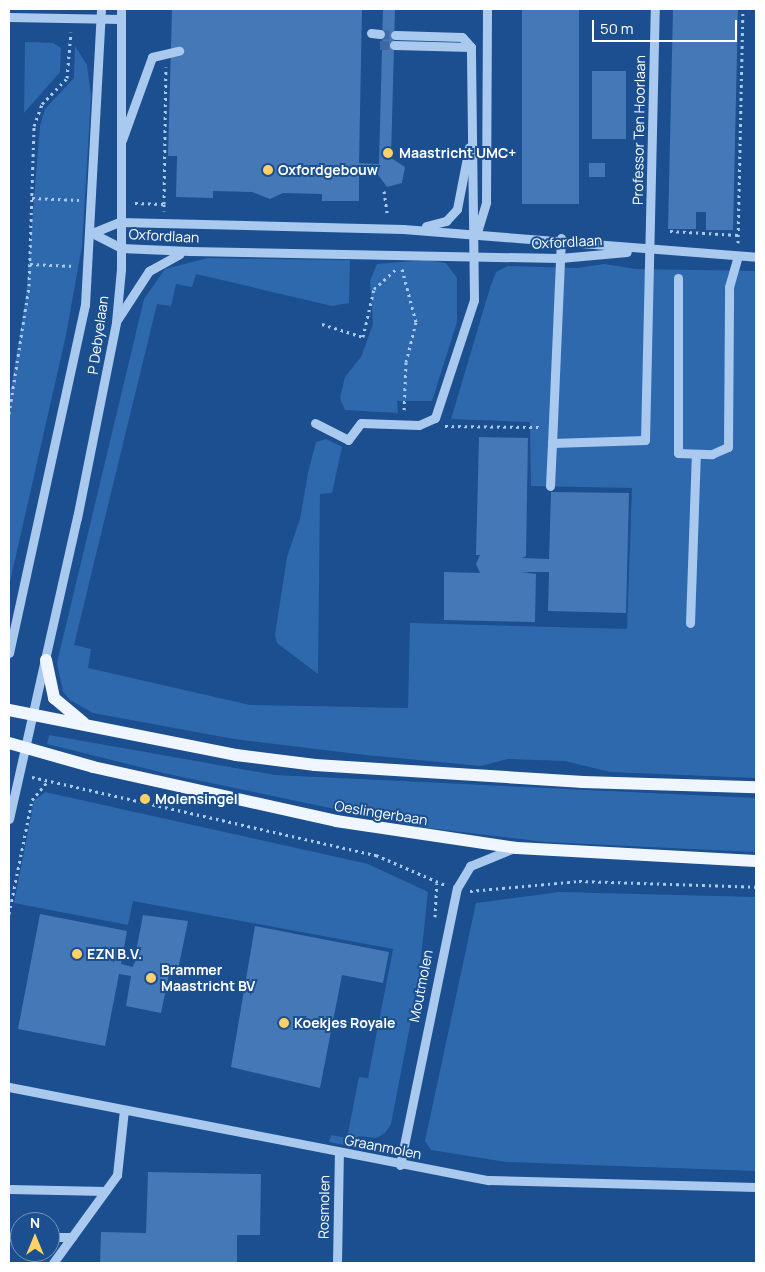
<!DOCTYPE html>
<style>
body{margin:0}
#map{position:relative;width:765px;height:1272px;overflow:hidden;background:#1b4f8f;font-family:Manrope,sans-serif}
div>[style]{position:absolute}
.green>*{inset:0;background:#2e69ad}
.building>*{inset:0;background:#4478b7;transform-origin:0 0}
.minor-tunnel>*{height:9px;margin-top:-4.5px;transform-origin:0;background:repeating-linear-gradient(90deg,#3d69a0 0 9px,transparent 0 13.5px)}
.path>*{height:3px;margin-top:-1.5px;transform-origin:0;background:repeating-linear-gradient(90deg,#a9c9ee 0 2.5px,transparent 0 6.5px)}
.minor>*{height:9px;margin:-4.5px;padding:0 4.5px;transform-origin:4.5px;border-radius:4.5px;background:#a9c9ee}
.major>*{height:12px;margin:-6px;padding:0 6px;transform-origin:6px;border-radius:6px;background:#f0f6ff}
.dots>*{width:14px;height:14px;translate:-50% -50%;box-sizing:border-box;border:2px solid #1b4f8f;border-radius:50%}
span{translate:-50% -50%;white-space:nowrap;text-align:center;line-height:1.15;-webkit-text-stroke:4px #1b4f8f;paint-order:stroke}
.street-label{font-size:14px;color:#fff}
.poi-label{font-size:14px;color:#fff;font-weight:700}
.left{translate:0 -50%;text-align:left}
.frame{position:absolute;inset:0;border:10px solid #fff;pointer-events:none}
.north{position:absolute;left:10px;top:1212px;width:50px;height:50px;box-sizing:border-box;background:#1b4f8f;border:1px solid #7695bc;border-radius:50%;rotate:0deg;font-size:14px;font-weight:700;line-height:20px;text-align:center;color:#fff}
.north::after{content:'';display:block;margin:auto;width:18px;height:22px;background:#ffd166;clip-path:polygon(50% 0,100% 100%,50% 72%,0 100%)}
.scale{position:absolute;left:592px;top:20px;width:145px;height:22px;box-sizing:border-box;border:2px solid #fff;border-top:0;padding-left:6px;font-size:15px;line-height:18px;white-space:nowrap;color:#fff;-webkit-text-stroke:4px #1b4f8f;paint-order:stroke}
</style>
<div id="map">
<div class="green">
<div style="clip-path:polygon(25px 42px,53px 43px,61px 48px,60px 72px,24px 113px)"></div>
<div style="clip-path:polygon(75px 46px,87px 65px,91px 96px,82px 246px,66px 335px,9px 586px,9px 400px,26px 297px,40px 126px,45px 109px,74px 78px)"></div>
<div style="clip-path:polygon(208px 258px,350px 260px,349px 303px,332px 306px,196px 274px,192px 287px,176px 284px,171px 306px,157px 304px,74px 645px,91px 649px,88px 668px,250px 705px,408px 708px,410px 623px,627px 629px,632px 488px,531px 486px,530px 422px,451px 419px,490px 288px,496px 272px,508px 266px,576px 268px,604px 264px,636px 269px,756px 271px,756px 778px,610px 772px,565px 761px,508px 759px,481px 766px,366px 755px,234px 739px,93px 713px,70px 700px,63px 692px,57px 663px,144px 299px,165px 269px)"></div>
<div style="clip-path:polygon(425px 260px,446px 263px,457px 278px,457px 322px,432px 401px,397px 401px,398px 413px,345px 410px,340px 398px,345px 377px,361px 357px,373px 324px,370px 281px,377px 264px)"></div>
<div style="clip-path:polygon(326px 439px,342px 447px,332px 493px,320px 494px,318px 674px,277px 643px,275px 635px,287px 557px,300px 519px,308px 473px,316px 442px)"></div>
<div style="clip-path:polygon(49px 735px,275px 775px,756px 798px,756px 852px,546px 842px,420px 827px,168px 774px,47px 744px)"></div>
<div style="clip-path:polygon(45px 792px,368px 864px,428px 892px,418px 984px,391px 1124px,385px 1133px,376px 1138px,358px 1136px,357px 1141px,366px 1143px,365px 1149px,329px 1142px,331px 1135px,347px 1138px,359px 1077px,368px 1078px,393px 949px,133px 901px,128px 925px,14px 903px,34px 801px)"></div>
<div style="clip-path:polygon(560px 892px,756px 897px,756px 1171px,506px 1162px,431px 1150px,425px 1141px,476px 903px)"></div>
</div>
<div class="building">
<div style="clip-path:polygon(172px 9px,362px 9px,359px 163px,379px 164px,383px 9px,395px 9px,391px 158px,405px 167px,402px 183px,387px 187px,376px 172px,359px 172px,359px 201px,322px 201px,322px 194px,283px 193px,270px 199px,252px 192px,213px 191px,213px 198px,176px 197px,177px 156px,168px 156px)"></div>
<div style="left:522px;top:9px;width:57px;height:195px"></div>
<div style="clip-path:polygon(673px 9px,738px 9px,733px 230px,706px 230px,706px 212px,696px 212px,696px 229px,668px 229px)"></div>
<div style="left:592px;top:71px;width:34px;height:68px"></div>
<div style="left:589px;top:163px;width:16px;height:14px"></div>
<div style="clip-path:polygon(479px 437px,528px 438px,526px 556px,522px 558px,549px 559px,551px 492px,629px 493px,626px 613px,548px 611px,549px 572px,522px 572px,536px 574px,535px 622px,444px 620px,444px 572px,480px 573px,476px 564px,480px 555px,476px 555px)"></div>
<div style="clip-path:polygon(40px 914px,127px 931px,121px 964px,133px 967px,143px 915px,188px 921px,177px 975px,169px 974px,161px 1013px,126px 1006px,131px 976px,119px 974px,105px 1046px,18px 1029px)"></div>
<div style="clip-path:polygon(255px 926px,389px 952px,383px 983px,342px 975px,320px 1088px,231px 1067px)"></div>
<div style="clip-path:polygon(148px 1172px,261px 1174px,260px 1235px,237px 1235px,237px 1263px,100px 1263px,101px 1232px,146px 1233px)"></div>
</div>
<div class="minor-tunnel">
<div style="left:380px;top:34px;width:15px;rotate:4deg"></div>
<div style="left:380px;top:45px;width:14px"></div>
</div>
<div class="path">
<div style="left:384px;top:191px;width:22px;rotate:82deg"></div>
<div style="left:32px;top:198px;width:47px;rotate:2.4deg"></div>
<div style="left:135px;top:203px;width:29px;rotate:2deg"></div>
<div style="left:164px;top:204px;width:7px;rotate:90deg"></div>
<div style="left:164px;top:204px;width:137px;rotate:-89.2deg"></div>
<div style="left:670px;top:231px;width:68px;rotate:3.4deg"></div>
<div style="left:738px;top:243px;width:234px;rotate:-88.8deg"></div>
<div style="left:30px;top:264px;width:44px;rotate:2.6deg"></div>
<div style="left:402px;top:269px;width:55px;rotate:75.2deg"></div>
<div style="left:416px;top:322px;width:41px;rotate:104deg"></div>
<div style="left:406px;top:362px;width:50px;rotate:92.3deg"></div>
<div style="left:322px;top:324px;width:43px;rotate:17.6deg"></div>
<div style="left:363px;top:337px;width:49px;rotate:-77.1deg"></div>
<div style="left:374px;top:289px;width:30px;rotate:-42deg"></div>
<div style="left:9px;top:414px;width:130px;rotate:-81.1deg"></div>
<div style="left:29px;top:286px;width:160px;rotate:-88.2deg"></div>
<div style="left:34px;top:126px;width:23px;rotate:-70deg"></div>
<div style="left:42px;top:104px;width:36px;rotate:-46deg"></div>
<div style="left:67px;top:78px;width:46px;rotate:-85deg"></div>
<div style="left:445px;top:426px;width:94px;rotate:0.6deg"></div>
<div style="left:32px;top:777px;width:353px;rotate:12.8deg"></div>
<div style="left:376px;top:855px;width:75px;rotate:23.5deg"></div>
<div style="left:470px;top:891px;width:109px;rotate:-5.2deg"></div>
<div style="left:579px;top:881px;width:177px;rotate:1.9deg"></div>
<div style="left:9px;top:914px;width:116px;rotate:-78.6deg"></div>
<div style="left:32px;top:800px;width:25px;rotate:-50deg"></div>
<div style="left:435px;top:917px;width:34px;rotate:-87deg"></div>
</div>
<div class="minor">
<div style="left:9px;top:17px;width:112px;rotate:1deg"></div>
<div style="left:371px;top:33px;width:9px;rotate:6deg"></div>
<div style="left:394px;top:45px;width:77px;rotate:1.5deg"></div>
<div style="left:122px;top:140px;width:88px;rotate:-70.1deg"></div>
<div style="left:152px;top:57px;width:28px;rotate:-13deg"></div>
<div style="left:426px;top:226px;width:21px;rotate:-14deg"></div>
<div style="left:446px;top:221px;width:16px;rotate:-47deg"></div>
<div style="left:457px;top:209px;width:63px;rotate:-79deg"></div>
<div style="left:478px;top:229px;width:28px;rotate:-73deg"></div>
<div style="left:486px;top:202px;width:193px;rotate:-89.7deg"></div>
<div style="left:92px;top:233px;width:29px;rotate:-22deg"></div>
<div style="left:119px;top:222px;width:284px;rotate:1.4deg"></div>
<div style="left:403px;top:229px;width:354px;rotate:4.5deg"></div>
<div style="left:92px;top:233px;width:33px;rotate:27deg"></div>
<div style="left:121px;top:248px;width:69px;rotate:2.5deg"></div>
<div style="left:190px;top:251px;width:370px;rotate:1.1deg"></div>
<div style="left:560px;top:258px;width:67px;rotate:-5.1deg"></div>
<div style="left:561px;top:238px;width:205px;rotate:92.5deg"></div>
<div style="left:552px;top:443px;width:93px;rotate:-1.8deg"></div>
<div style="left:645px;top:440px;width:431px;rotate:-88.7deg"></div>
<div style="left:678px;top:278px;width:175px;rotate:90deg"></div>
<div style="left:678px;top:453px;width:34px;rotate:2deg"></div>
<div style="left:712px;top:454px;width:17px;rotate:-24deg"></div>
<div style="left:728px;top:447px;width:160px;rotate:-89.6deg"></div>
<div style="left:729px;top:287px;width:32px;rotate:-74deg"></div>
<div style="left:117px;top:320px;width:59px;rotate:-56.9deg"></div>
<div style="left:149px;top:271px;width:35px;rotate:-29deg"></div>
<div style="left:315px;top:423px;width:37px;rotate:27deg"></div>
<div style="left:348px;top:440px;width:21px;rotate:-53deg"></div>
<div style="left:361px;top:423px;width:58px;rotate:2deg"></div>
<div style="left:419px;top:425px;width:17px;rotate:-24deg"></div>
<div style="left:435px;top:418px;width:124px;rotate:-71.7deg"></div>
<div style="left:474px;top:300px;width:253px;rotate:-90.7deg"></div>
<div style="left:471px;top:47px;width:13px;rotate:-132deg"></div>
<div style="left:462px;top:37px;width:67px;rotate:-178.3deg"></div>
<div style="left:550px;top:486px;width:43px;rotate:-87.3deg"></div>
<div style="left:690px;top:623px;width:169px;rotate:-88deg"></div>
<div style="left:9px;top:653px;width:356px;rotate:-77.7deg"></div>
<div style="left:85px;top:305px;width:296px;rotate:-86.9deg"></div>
<div style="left:9px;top:819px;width:309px;rotate:-77.3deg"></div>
<div style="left:77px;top:518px;width:200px;rotate:-78.7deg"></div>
<div style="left:116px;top:322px;width:53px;rotate:-84.6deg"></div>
<div style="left:121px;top:269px;width:260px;rotate:-90deg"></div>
<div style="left:9px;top:1087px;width:489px;rotate:11deg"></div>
<div style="left:489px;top:1180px;width:267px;rotate:1.5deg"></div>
<div style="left:400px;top:1165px;width:283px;rotate:-78.4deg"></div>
<div style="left:457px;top:888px;width:26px;rotate:-59deg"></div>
<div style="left:470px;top:866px;width:48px;rotate:-22.2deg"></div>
<div style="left:9px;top:1189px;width:96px;rotate:1.2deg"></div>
<div style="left:9px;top:1237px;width:11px"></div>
<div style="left:50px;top:1237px;width:22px"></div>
<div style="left:53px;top:1263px;width:109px;rotate:-54deg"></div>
<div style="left:117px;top:1175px;width:65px;rotate:-83.9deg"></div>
<div style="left:337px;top:1263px;width:111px;rotate:-89deg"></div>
</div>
<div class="major">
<div style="left:46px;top:660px;width:39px;rotate:78deg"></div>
<div style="left:54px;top:698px;width:38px;rotate:40deg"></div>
<div style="left:9px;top:710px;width:231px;rotate:11.2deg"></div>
<div style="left:236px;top:755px;width:80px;rotate:7.2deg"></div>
<div style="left:315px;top:765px;width:269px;rotate:3.6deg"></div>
<div style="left:583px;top:782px;width:173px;rotate:1.7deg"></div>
<div style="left:9px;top:743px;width:87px;rotate:15.9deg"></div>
<div style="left:93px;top:767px;width:249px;rotate:12.5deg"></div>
<div style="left:336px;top:821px;width:183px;rotate:8.5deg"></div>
<div style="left:517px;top:848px;width:239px;rotate:3.1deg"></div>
</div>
<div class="dots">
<div style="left:388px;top:153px;background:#ffd166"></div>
<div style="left:268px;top:170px;background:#ffd166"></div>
<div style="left:145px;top:799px;background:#ffd166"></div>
<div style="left:77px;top:954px;background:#ffd166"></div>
<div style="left:151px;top:978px;background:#ffd166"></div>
<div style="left:284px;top:1023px;background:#ffd166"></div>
</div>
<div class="street-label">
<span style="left:639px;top:130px;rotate:-89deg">Professor Ten Hoorlaan</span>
<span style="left:164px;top:236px;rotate:3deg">Oxfordlaan</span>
<span style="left:567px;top:242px;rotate:-3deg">Oxfordlaan</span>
<span style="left:98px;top:335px;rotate:-82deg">P Debyelaan</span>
<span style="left:381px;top:813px;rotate:9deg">Oeslingerbaan</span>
<span style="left:421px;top:986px;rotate:-79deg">Moutmolen</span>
<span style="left:383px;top:1147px;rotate:11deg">Graanmolen</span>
<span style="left:324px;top:1207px;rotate:-89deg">Rosmolen</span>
</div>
<div class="poi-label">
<span class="left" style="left:399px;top:153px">Maastricht UMC+</span>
<span class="left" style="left:278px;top:170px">Oxfordgebouw</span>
<span class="left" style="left:155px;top:799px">Molensingel</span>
<span class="left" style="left:87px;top:954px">EZN B.V.</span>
<span class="left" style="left:161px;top:978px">Brammer<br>Maastricht BV</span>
<span class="left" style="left:294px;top:1023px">Koekjes Royale</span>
</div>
<div class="frame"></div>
<div class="north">N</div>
<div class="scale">50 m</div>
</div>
